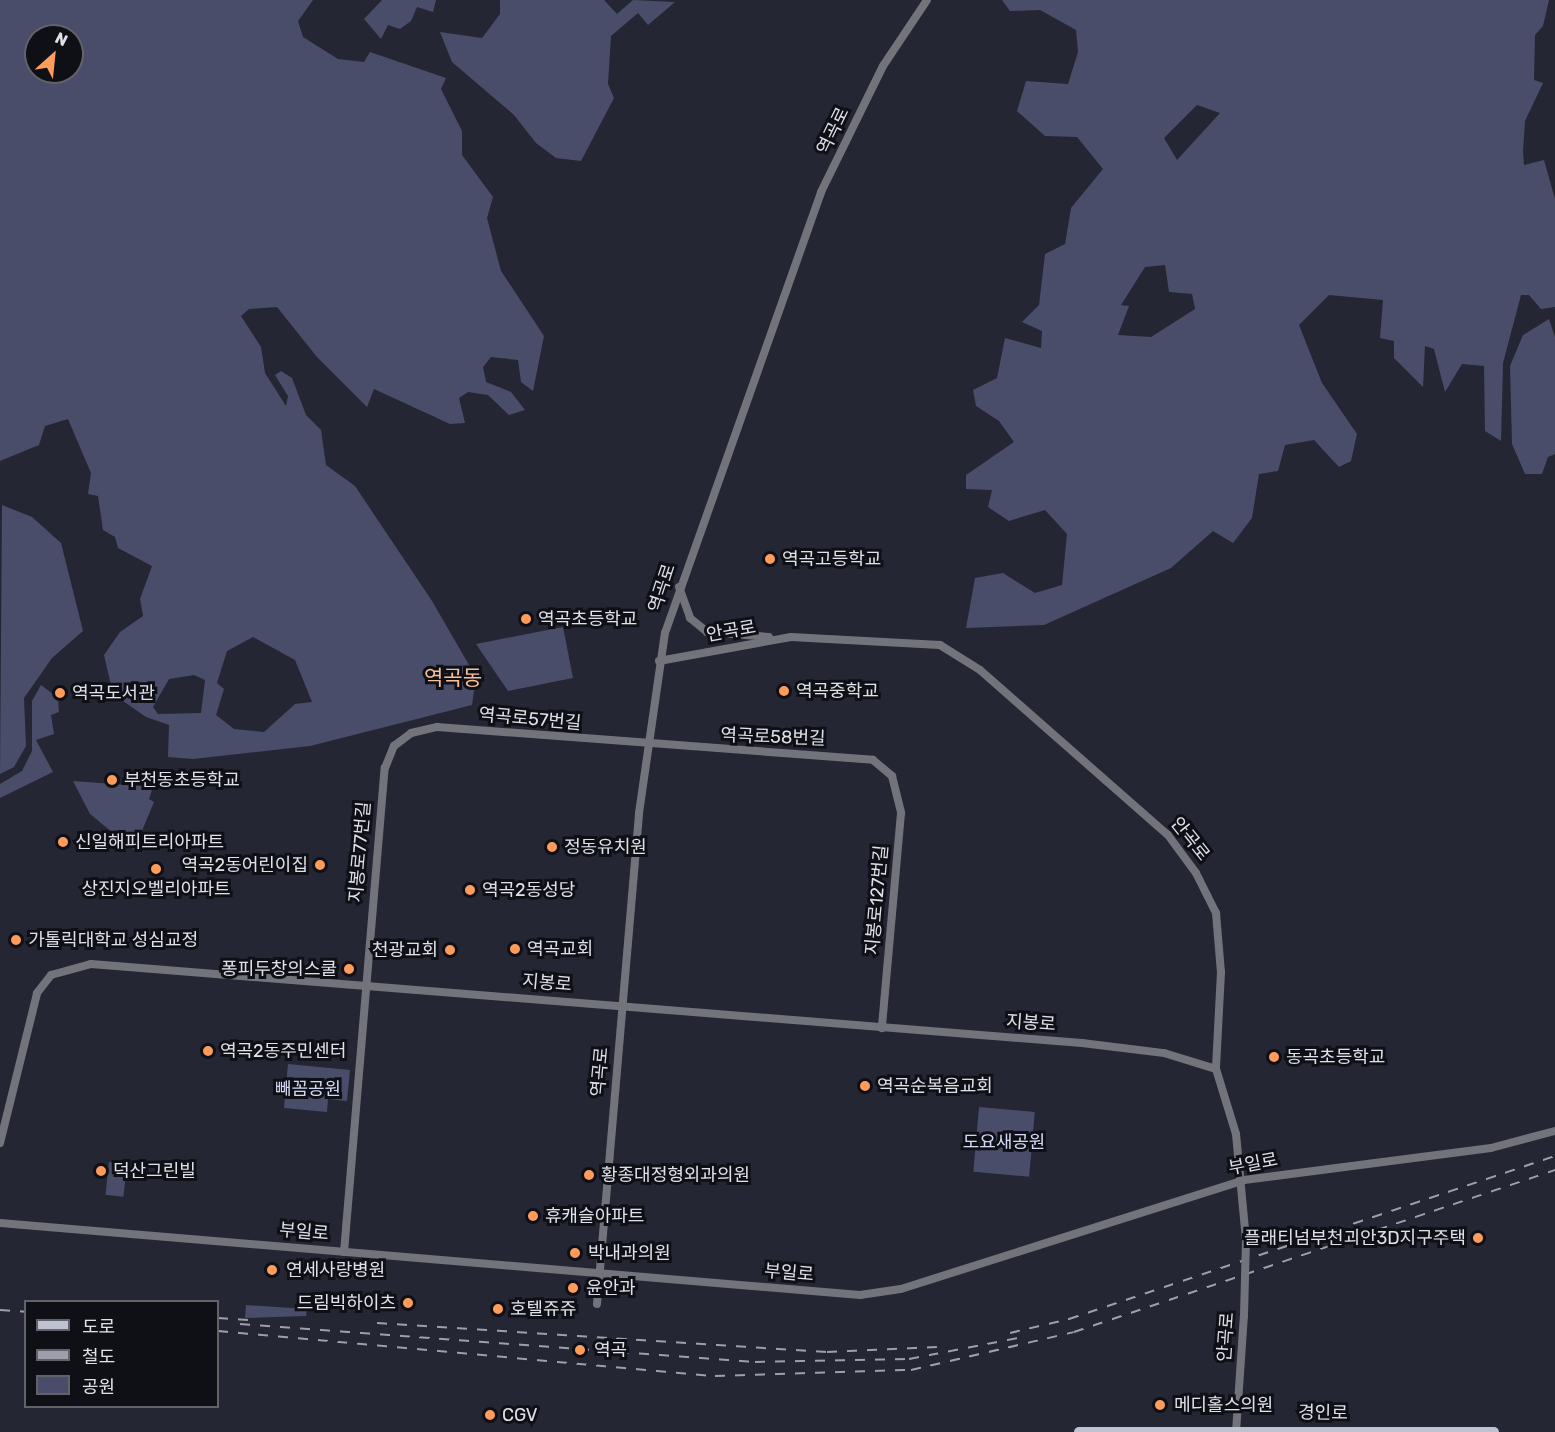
<!DOCTYPE html>
<meta charset="utf-8">
<style>
body{margin:0}
#map{position:relative;width:1555px;height:1432px;overflow:hidden;background:#252634;font-family:Rubik,"Noto Sans KR",sans-serif}
div>[style]{position:absolute}
.green>*{inset:0;background:#494d69;transform-origin:0 0}
.minor>*{height:8px;margin:-4px;padding:0 4px;transform-origin:4px;border-radius:4px;background:#73747b}
.major>*{height:10px;margin:-5px;padding:0 5px;transform-origin:5px;border-radius:5px;background:#bfc2d1}
.rail>*{height:2px;margin-top:-1px;transform-origin:0;background:repeating-linear-gradient(90deg,#9e9faa 0 10px,transparent 0 20px)}
.minor-bridge>*{height:8px;margin:-4px;padding:0 4px;transform-origin:4px;border-radius:4px;background:#73747b}
.dots>*{width:16px;height:16px;translate:-50% -50%;box-sizing:border-box;border:3px solid #0f1016;border-radius:50%}
span{translate:-50% -50%;white-space:nowrap;text-align:center;line-height:1.15;-webkit-text-stroke:6px #0f1016;paint-order:stroke}
.street-label{font-size:18px;color:#dfe0e9}
.poi-label{font-size:18px;color:#dfe0e9}
.left{translate:0 -50%;text-align:left}
.right{translate:-100% -50%;text-align:right}
.park-label{font-size:18px;color:#d3d8f6}
.quarter-label{font-size:21px;color:#f7be9c}
.legend{position:absolute;left:24px;top:1300px;width:195px;height:108px;box-sizing:border-box;background:#0f1016;border:2px solid #62636a;margin:0;padding:8px 10px;list-style:none;font-size:18px;color:#dfe0e9}
.legend li{display:flex;align-items:center;gap:12px;height:30px}
.legend b{width:30px;border:2px solid #62636a}
.north{position:absolute;left:24px;top:24px;width:60px;height:60px;box-sizing:border-box;background:#0f1016;border:2px solid #62636a;border-radius:50%;rotate:27deg;font-size:16px;font-weight:700;line-height:24px;text-align:center;color:#dfe0e9}
.north::after{content:'';display:block;margin:auto;width:21px;height:27px;background:#ff9b5b;clip-path:polygon(50% 0,100% 100%,50% 72%,0 100%)}
</style>
<div id="map">
<div class="green">
<div style="clip-path:polygon(evenodd,0 0,313px 0,298px 21px,303px 37px,338px 59px,364px 62px,370px 52px,446px 78px,441px 89px,462px 131px,462px 155px,493px 197px,487px 218px,501px 271px,544px 336px,533px 391px,521px 382px,518px 360px,491px 357px,483px 367px,486px 382px,511px 392px,525px 410px,509px 415px,488px 395px,468px 392px,459px 398px,465px 423px,450px 424px,374px 389px,367px 407px,317px 357px,277px 307px,249px 309px,241px 316px,261px 347px,265px 373px,286px 406px,288px 396px,275px 375px,281px 371px,292px 378px,306px 415px,321px 430px,326px 465px,355px 486px,432px 601px,476px 677px,472px 705px,310px 746px,193px 759px,168px 757px,169px 725px,146px 717px,113px 694px,104px 655px,120px 632px,143px 616px,140px 599px,152px 566px,118px 548px,115px 537px,103px 530px,98px 496px,88px 494px,91px 473px,68px 419px,45px 426px,39px 445px,0 461px,0 0,36px 36px,72px 36px,72px 72px,36px 72px,36px 36px,0 0,253px 637px,295px 660px,312px 702px,295px 704px,264px 732px,234px 729px,216px 715px,224px 689px,217px 683px,227px 651px,253px 637px,0 0,194px 675px,205px 680px,201px 713px,158px 714px,153px 707px,169px 679px,194px 675px)"></div>
<div style="clip-path:polygon(382px 0,436px 0,433px 12px,417px 7px,411px 21px,400px 29px,388px 25px,381px 39px,364px 19px)"></div>
<div style="clip-path:polygon(500px 0,604px 0,617px 14px,633px 0,675px 2px,648px 25px,638px 13px,611px 36px,608px 84px,614px 98px,581px 161px,556px 158px,536px 143px,514px 115px,452px 62px,440px 32px,482px 38px,500px 14px)"></div>
<div style="clip-path:polygon(evenodd,1002px 0,1549px 0,1543px 26px,1535px 35px,1534px 80px,1543px 83px,1525px 121px,1523px 152px,1524px 165px,1544px 160px,1555px 199px,1555px 307px,1541px 309px,1529px 295px,1521px 295px,1503px 363px,1501px 441px,1485px 431px,1484px 366px,1462px 364px,1445px 392px,1434px 349px,1425px 346px,1423px 387px,1394px 358px,1394px 341px,1380px 338px,1383px 300px,1329px 295px,1299px 325px,1322px 383px,1357px 434px,1351px 461px,1339px 467px,1314px 440px,1285px 445px,1278px 471px,1259px 474px,1252px 518px,1233px 543px,1213px 531px,1171px 568px,1044px 625px,966px 628px,975px 578px,1003px 573px,1035px 593px,1062px 585px,1067px 534px,1045px 510px,1009px 521px,988px 507px,992px 490px,966px 489px,966px 475px,1014px 442px,999px 421px,976px 406px,973px 390px,997px 378px,1005px 338px,1041px 348px,1042px 331px,1022px 322px,1039px 305px,1045px 254px,1065px 244px,1071px 208px,1103px 169px,1077px 137px,1045px 136px,1017px 111px,1026px 81px,1068px 84px,1078px 52px,1076px 30px,1040px 10px,1010px 11px,1002px 0,1197px 105px,1220px 113px,1177px 160px,1164px 138px,1197px 105px,1002px 0,1165px 265px,1169px 292px,1192px 294px,1195px 309px,1151px 337px,1118px 335px,1129px 306px,1121px 305px,1145px 267px,1165px 265px)"></div>
<div style="clip-path:polygon(1549px 319px,1555px 337px,1555px 454px,1548px 457px,1542px 474px,1525px 474px,1512px 444px,1510px 366px,1523px 335px)"></div>
<div style="clip-path:polygon(2px 505px,32px 517px,61px 543px,83px 631px,52px 658px,24px 698px,26px 746px,14px 767px,0 774px)"></div>
<div style="clip-path:polygon(563px 627px,573px 678px,508px 691px,476px 644px)"></div>
<div style="clip-path:polygon(41px 685px,58px 698px,59px 712px,51px 715px,54px 734px,36px 740px,53px 772px,0 798px,0 784px,22px 771px,32px 751px,32px 701px)"></div>
<div style="clip-path:polygon(73px 781px,153px 787px,149px 799px,154px 802px,134px 850px,90px 814px)"></div>
<div style="clip-path:polygon(288px 1064px,350px 1070px,347px 1101px,328px 1099px,327px 1112px,284px 1108px)"></div>
<div style="left:979px;top:1107px;width:56px;height:65px;rotate:5deg"></div>
<div style="left:109px;top:1162px;width:18px;height:33px;rotate:6deg"></div>
<div style="clip-path:polygon(246px 1305px,307px 1309px,306px 1316px,245px 1318px)"></div>
</div>
<div class="minor">
<div style="left:679px;top:587px;width:33px;rotate:70deg"></div>
<div style="left:690px;top:618px;width:22px;rotate:39deg"></div>
<div style="left:707px;top:632px;width:62px;rotate:4.6deg"></div>
<div style="left:659px;top:661px;width:134px;rotate:-10.3deg"></div>
<div style="left:791px;top:637px;width:149px;rotate:3.1deg"></div>
<div style="left:940px;top:645px;width:47px;rotate:32deg"></div>
<div style="left:980px;top:670px;width:250px;rotate:41.3deg"></div>
<div style="left:1168px;top:835px;width:47px;rotate:53.6deg"></div>
<div style="left:1196px;top:873px;width:45px;rotate:63.4deg"></div>
<div style="left:1216px;top:913px;width:59px;rotate:85.2deg"></div>
<div style="left:1221px;top:972px;width:97px;rotate:93deg"></div>
<div style="left:1216px;top:1069px;width:68px;rotate:72.9deg"></div>
<div style="left:1236px;top:1134px;width:105px;rotate:84.6deg"></div>
<div style="left:0;top:1143px;width:154px;rotate:-76.1deg"></div>
<div style="left:37px;top:993px;width:23px;rotate:-52deg"></div>
<div style="left:51px;top:975px;width:41px;rotate:-15.4deg"></div>
<div style="left:91px;top:964px;width:994px;rotate:4.56deg"></div>
<div style="left:1082px;top:1043px;width:83px;rotate:7deg"></div>
<div style="left:1164px;top:1053px;width:54px;rotate:17.1deg"></div>
<div style="left:0;top:1223px;width:863px;rotate:4.79deg"></div>
<div style="left:860px;top:1295px;width:41px;rotate:-8.3deg"></div>
<div style="left:901px;top:1289px;width:360px;rotate:-17.6deg"></div>
<div style="left:1244px;top:1180px;width:249px;rotate:-7.4deg"></div>
<div style="left:1491px;top:1148px;width:66px;rotate:-14.9deg"></div>
<div style="left:344px;top:1252px;width:486px;rotate:-85.2deg"></div>
<div style="left:385px;top:768px;width:24px;rotate:-68deg"></div>
<div style="left:394px;top:746px;width:21px;rotate:-37deg"></div>
<div style="left:411px;top:733px;width:27px;rotate:-13deg"></div>
<div style="left:437px;top:727px;width:437px;rotate:4.3deg"></div>
<div style="left:873px;top:760px;width:25px;rotate:40deg"></div>
<div style="left:892px;top:776px;width:38px;rotate:76deg"></div>
<div style="left:901px;top:813px;width:216px;rotate:95.1deg"></div>
<div style="left:597px;top:1304px;width:493px;rotate:-85.1deg"></div>
<div style="left:639px;top:813px;width:182px;rotate:-81.8deg"></div>
<div style="left:665px;top:633px;width:468px;rotate:-70.5deg"></div>
<div style="left:821px;top:192px;width:140px;rotate:-63.8deg"></div>
<div style="left:883px;top:66px;width:79px;rotate:-56.3deg"></div>
<div style="left:1236px;top:1432px;width:116px;rotate:-86.1deg"></div>
</div>
<div class="major">
<div style="left:1079px;top:1432px;width:415px"></div>
</div>
<div class="rail">
<div style="left:0;top:1310px;width:26px;rotate:4deg"></div>
<div style="left:218px;top:1318px;width:30px;rotate:4deg"></div>
<div style="left:377px;top:1323px;width:451px;rotate:3.7deg"></div>
<div style="left:827px;top:1352px;width:110px;rotate:-2.6deg"></div>
<div style="left:240px;top:1324px;width:516px;rotate:4.22deg"></div>
<div style="left:755px;top:1362px;width:154px;rotate:-1.1deg"></div>
<div style="left:909px;top:1359px;width:116px;rotate:-10.9deg"></div>
<div style="left:218px;top:1331px;width:499px;rotate:5.2deg"></div>
<div style="left:715px;top:1376px;width:196px;rotate:-1.8deg"></div>
<div style="left:911px;top:1370px;width:167px;rotate:-13.1deg"></div>
<div style="left:1074px;top:1332px;width:508px;rotate:-18.61deg"></div>
<div style="left:1010px;top:1333px;width:61px;rotate:-13.3deg"></div>
<div style="left:1069px;top:1319px;width:513px;rotate:-18.54deg"></div>
</div>
<div class="minor-bridge">
<div style="left:1244px;top:1316px;width:77px;rotate:-88.5deg"></div>
</div>
<div class="dots">
<div style="left:770px;top:559px;background:#ff9b5b"></div>
<div style="left:526px;top:619px;background:#ff9b5b"></div>
<div style="left:784px;top:691px;background:#ff9b5b"></div>
<div style="left:60px;top:693px;background:#ff9b5b"></div>
<div style="left:112px;top:780px;background:#ff9b5b"></div>
<div style="left:63px;top:842px;background:#ff9b5b"></div>
<div style="left:552px;top:847px;background:#ff9b5b"></div>
<div style="left:320px;top:865px;background:#ff9b5b"></div>
<div style="left:156px;top:869px;background:#ff9b5b"></div>
<div style="left:470px;top:890px;background:#ff9b5b"></div>
<div style="left:16px;top:940px;background:#ff9b5b"></div>
<div style="left:515px;top:949px;background:#ff9b5b"></div>
<div style="left:450px;top:950px;background:#ff9b5b"></div>
<div style="left:349px;top:969px;background:#ff9b5b"></div>
<div style="left:208px;top:1051px;background:#ff9b5b"></div>
<div style="left:1274px;top:1057px;background:#ff9b5b"></div>
<div style="left:865px;top:1086px;background:#ff9b5b"></div>
<div style="left:101px;top:1171px;background:#ff9b5b"></div>
<div style="left:589px;top:1175px;background:#ff9b5b"></div>
<div style="left:533px;top:1216px;background:#ff9b5b"></div>
<div style="left:1478px;top:1238px;background:#ff9b5b"></div>
<div style="left:575px;top:1253px;background:#ff9b5b"></div>
<div style="left:272px;top:1270px;background:#ff9b5b"></div>
<div style="left:573px;top:1288px;background:#ff9b5b"></div>
<div style="left:408px;top:1303px;background:#ff9b5b"></div>
<div style="left:498px;top:1309px;background:#ff9b5b"></div>
<div style="left:580px;top:1350px;background:#ff9b5b"></div>
<div style="left:1160px;top:1405px;background:#ff9b5b"></div>
<div style="left:490px;top:1415px;background:#ff9b5b"></div>
</div>
<div class="street-label">
<span style="left:833px;top:131px;rotate:-64deg">역곡로</span>
<span style="left:662px;top:588px;rotate:-72deg">역곡로</span>
<span style="left:731px;top:631px;rotate:-10deg">안곡로</span>
<span style="left:530px;top:719px;rotate:5deg">역곡로57번길</span>
<span style="left:773px;top:737px;rotate:2deg">역곡로58번길</span>
<span style="left:1190px;top:839px;rotate:51deg">안곡로</span>
<span style="left:360px;top:852px;rotate:-85deg">지봉로77번길</span>
<span style="left:877px;top:900px;rotate:-85deg">지봉로127번길</span>
<span style="left:547px;top:983px;rotate:5deg">지봉로</span>
<span style="left:1031px;top:1023px;rotate:4deg">지봉로</span>
<span style="left:600px;top:1072px;rotate:-85deg">역곡로</span>
<span style="left:1253px;top:1164px;rotate:-11deg">부일로</span>
<span style="left:304px;top:1232px;rotate:5deg">부일로</span>
<span style="left:789px;top:1273px;rotate:5deg">부일로</span>
<span style="left:1226px;top:1337px;rotate:-86deg">안곡로</span>
<span style="left:1323px;top:1413px;rotate:1deg">경인로</span>
</div>
<div class="poi-label">
<span class="left" style="left:782px;top:559px">역곡고등학교</span>
<span class="left" style="left:538px;top:619px">역곡초등학교</span>
<span class="left" style="left:796px;top:691px">역곡중학교</span>
<span class="left" style="left:72px;top:693px">역곡도서관</span>
<span class="left" style="left:124px;top:780px">부천동초등학교</span>
<span class="left" style="left:75px;top:842px">신일해피트리아파트</span>
<span class="left" style="left:564px;top:847px">정동유치원</span>
<span class="right" style="left:308px;top:865px">역곡2동어린이집</span>
<span style="left:156px;top:889px">상진지오벨리아파트</span>
<span class="left" style="left:482px;top:890px">역곡2동성당</span>
<span class="left" style="left:28px;top:940px">가톨릭대학교 성심교정</span>
<span class="left" style="left:527px;top:949px">역곡교회</span>
<span class="right" style="left:438px;top:950px">천광교회</span>
<span class="right" style="left:337px;top:969px">퐁피두창의스쿨</span>
<span class="left" style="left:220px;top:1051px">역곡2동주민센터</span>
<span class="left" style="left:1286px;top:1057px">동곡초등학교</span>
<span class="left" style="left:877px;top:1086px">역곡순복음교회</span>
<span class="left" style="left:113px;top:1171px">덕산그린빌</span>
<span class="left" style="left:601px;top:1175px">황종대정형외과의원</span>
<span class="left" style="left:545px;top:1216px">휴캐슬아파트</span>
<span class="right" style="left:1466px;top:1238px">플래티넘부천괴안3D지구주택</span>
<span class="left" style="left:588px;top:1253px">박내과의원</span>
<span class="left" style="left:286px;top:1270px">연세사랑병원</span>
<span class="left" style="left:586px;top:1288px">윤안과</span>
<span class="right" style="left:396px;top:1303px">드림빅하이츠</span>
<span class="left" style="left:510px;top:1309px">호텔쥬쥬</span>
<span class="left" style="left:594px;top:1350px">역곡</span>
<span class="left" style="left:1174px;top:1405px">메디홀스의원</span>
<span class="left" style="left:502px;top:1415px">CGV</span>
</div>
<div class="park-label">
<span style="left:308px;top:1089px">빼꼼공원</span>
<span style="left:1004px;top:1142px">도요새공원</span>
</div>
<div class="quarter-label">
<span style="left:453px;top:678px">역곡동</span>
</div>
<ul class="legend">
<li><b style="height:8px;background:#bfc2d1"></b>도로</li>
<li><b style="height:8px;background:#9e9faa"></b>철도</li>
<li><b style="height:16px;background:#494d69"></b>공원</li>
</ul>
<div class="north">N</div>
</div>
